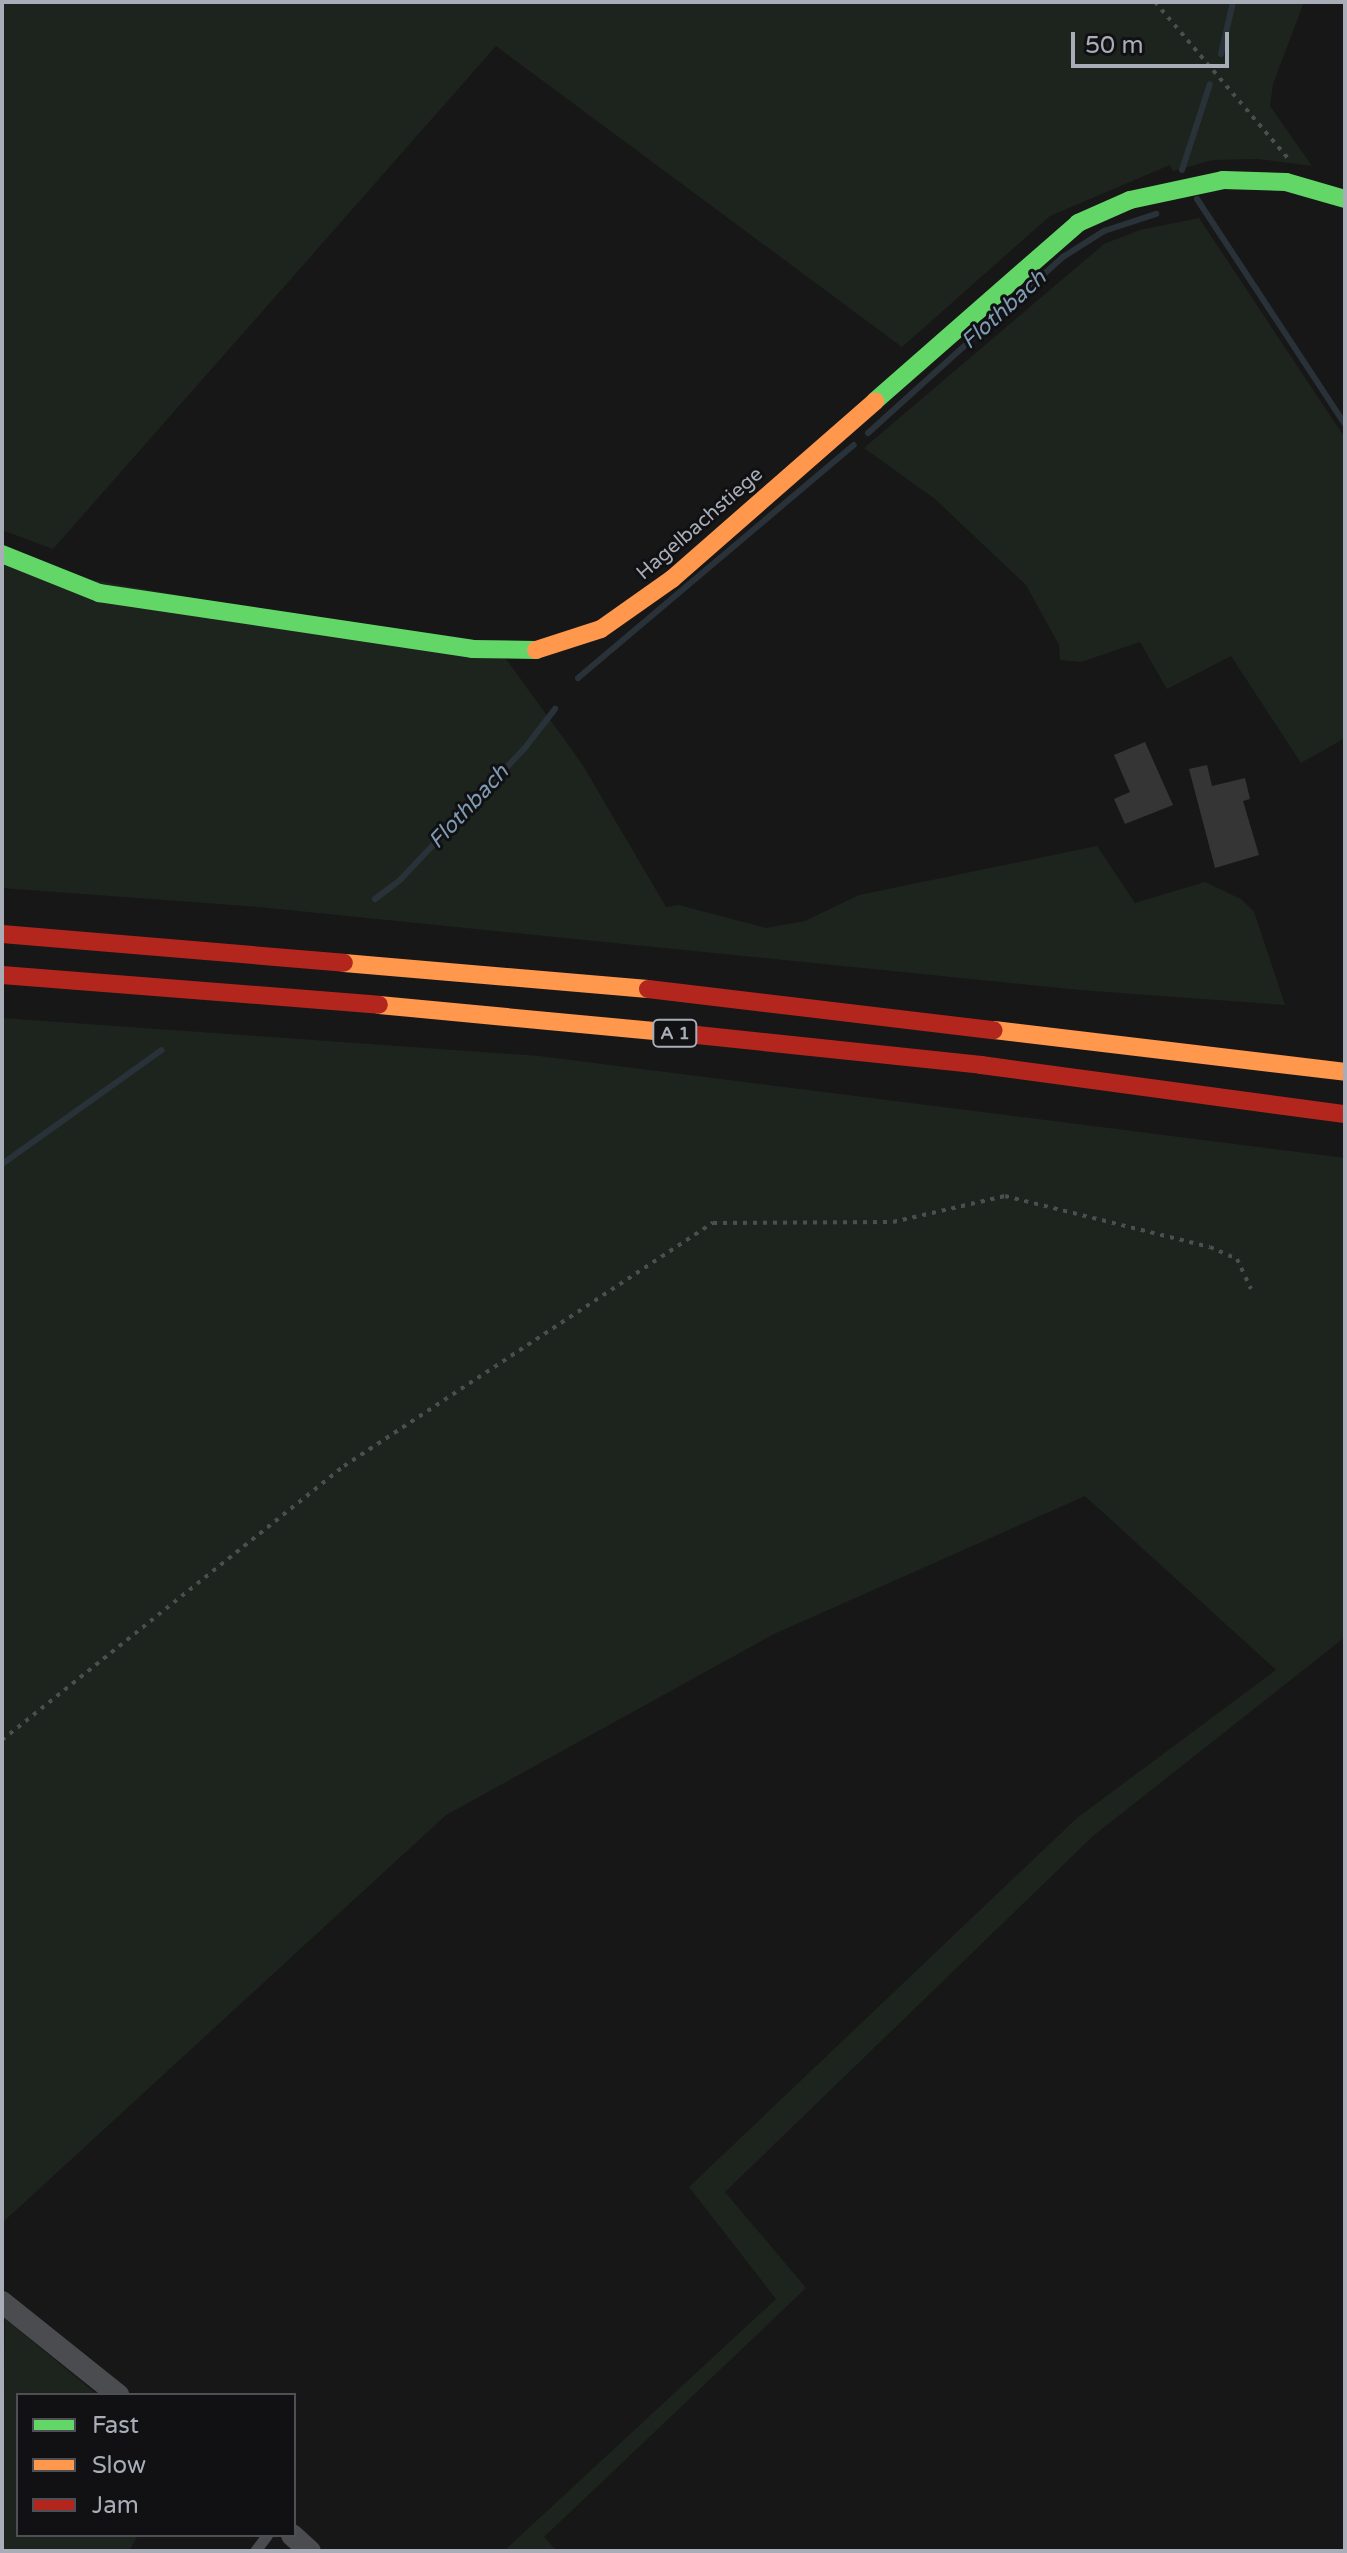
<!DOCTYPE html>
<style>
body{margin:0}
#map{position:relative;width:1347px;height:2553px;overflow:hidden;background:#171717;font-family:"Varela Round",sans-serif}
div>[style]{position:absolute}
.green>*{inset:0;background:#1d241e}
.stream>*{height:6px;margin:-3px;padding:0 3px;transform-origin:3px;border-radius:3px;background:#2a3239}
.building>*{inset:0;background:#353536}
.path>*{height:4px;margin-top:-2px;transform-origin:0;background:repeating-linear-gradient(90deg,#4d4e52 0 4px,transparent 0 10px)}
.lane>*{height:11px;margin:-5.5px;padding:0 5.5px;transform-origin:5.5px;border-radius:5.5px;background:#4b4c50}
.street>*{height:22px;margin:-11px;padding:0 11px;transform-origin:11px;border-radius:11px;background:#4b4c50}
.fast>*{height:18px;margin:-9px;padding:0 9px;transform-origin:9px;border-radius:9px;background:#63d668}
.slow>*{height:18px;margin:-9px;padding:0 9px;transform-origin:9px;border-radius:9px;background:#ff974d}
.jam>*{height:18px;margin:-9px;padding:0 9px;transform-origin:9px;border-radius:9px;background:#b3261e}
span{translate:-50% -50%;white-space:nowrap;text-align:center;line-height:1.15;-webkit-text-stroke:6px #111113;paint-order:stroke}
.shield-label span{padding:2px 6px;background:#111113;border:2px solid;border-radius:6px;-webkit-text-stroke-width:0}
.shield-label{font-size:18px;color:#a8adb8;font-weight:700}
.street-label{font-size:20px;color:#a8adb8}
.water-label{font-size:22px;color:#7f9bb3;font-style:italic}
.frame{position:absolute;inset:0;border:4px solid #a8adb8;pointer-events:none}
.legend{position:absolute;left:16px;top:2393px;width:280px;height:144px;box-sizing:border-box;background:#111113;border:2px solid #4d4f55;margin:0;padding:10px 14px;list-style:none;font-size:24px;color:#a8adb8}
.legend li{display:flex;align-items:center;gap:16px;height:40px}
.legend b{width:40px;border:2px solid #4d4f55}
.scale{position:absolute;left:1071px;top:32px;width:158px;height:36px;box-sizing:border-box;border:4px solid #a8adb8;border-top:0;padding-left:10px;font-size:24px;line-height:28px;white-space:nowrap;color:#a8adb8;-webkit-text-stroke:6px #111113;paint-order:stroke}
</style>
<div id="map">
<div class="green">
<div style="clip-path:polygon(2px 2px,1304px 2px,1273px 84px,1270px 106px,1312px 166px,1258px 159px,1213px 160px,1173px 171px,1170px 165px,1050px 216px,902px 347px,496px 46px,53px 549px,2px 530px)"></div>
<div style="clip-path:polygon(1199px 218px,1345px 438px,1345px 738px,1301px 763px,1231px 656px,1167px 689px,1140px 642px,1081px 662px,1060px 660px,1059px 645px,1026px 585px,935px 499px,864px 448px,1104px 244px,1140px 230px)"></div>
<div style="clip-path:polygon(2px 554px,30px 569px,501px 652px,582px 764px,666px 907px,679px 905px,766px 928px,805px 921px,859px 895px,1097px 846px,1135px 903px,1205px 882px,1241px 899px,1254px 912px,1285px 1005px,1080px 990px,259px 907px,2px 888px)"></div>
<div style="clip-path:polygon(2px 1018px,539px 1056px,1345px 1158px,1345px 1637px,1093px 1836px,725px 2192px,806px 2288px,544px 2537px,557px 2551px,504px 2551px,776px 2299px,689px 2187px,1077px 1818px,1276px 1670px,1085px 1496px,774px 1634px,446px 1815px,2px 2223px)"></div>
<div style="clip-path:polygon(5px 2319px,98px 2395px,18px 2395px,18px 2535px,138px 2535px,129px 2551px,2px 2551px)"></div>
</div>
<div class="stream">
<div style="left:1221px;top:54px;width:53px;rotate:-77deg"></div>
<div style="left:1182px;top:170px;width:90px;rotate:-72deg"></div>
<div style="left:1197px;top:199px;width:269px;rotate:56.7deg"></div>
<div style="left:868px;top:433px;width:263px;rotate:-42.1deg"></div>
<div style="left:1063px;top:257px;width:49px;rotate:-32.4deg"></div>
<div style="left:1104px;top:231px;width:55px;rotate:-18.1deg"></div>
<div style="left:578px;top:678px;width:361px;rotate:-40.2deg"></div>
<div style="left:375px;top:899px;width:31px;rotate:-37deg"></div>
<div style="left:400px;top:880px;width:180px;rotate:-46.6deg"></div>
<div style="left:524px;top:749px;width:51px;rotate:-52.2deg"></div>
<div style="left:2px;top:1164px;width:196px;rotate:-35.5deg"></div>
</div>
<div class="building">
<div style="clip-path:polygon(1145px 742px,1173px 805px,1125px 824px,1114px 799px,1130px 792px,1114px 755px)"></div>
<div style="clip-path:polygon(1207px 765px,1212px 786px,1245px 778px,1250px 799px,1243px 801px,1259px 855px,1215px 868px,1189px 769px)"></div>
</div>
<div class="path">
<div style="left:1155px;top:2px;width:205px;rotate:49.6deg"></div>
<div style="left:2px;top:1740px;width:438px;rotate:-38.7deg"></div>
<div style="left:344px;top:1466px;width:442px;rotate:-33.4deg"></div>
<div style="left:713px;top:1223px;width:180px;rotate:-0.3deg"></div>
<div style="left:893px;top:1222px;width:115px;rotate:-13.1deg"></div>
<div style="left:1005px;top:1196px;width:211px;rotate:14deg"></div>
<div style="left:1210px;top:1247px;width:30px;rotate:24deg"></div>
<div style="left:1237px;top:1259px;width:33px;rotate:65deg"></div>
</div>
<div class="lane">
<div style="left:255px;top:2551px;width:20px;rotate:-53deg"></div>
</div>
<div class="street">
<div style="left:2px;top:2302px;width:149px;rotate:38.7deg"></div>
<div style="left:292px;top:2535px;width:24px;rotate:42deg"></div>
</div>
<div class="fast">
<div style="left:875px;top:401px;width:270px;rotate:-41.2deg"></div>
<div style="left:1078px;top:223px;width:57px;rotate:-23.9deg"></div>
<div style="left:1130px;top:200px;width:95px;rotate:-12.1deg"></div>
<div style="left:1223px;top:180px;width:63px;rotate:1.8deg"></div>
<div style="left:1286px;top:182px;width:61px;rotate:16.1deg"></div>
<div style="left:2px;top:554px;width:105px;rotate:21.9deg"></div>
<div style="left:99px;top:593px;width:377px;rotate:8.5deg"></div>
<div style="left:472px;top:649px;width:64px;rotate:0.9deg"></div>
</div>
<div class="slow">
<div style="left:536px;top:650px;width:68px;rotate:-17.9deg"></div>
<div style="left:601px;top:629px;width:87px;rotate:-35.2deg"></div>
<div style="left:672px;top:579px;width:270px;rotate:-41.2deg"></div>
<div style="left:344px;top:963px;width:305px;rotate:4.9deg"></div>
<div style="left:379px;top:1005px;width:319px;rotate:5.4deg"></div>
<div style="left:994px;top:1030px;width:354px;rotate:6.8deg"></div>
</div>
<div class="jam">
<div style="left:2px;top:934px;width:343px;rotate:4.8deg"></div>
<div style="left:2px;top:975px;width:378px;rotate:4.5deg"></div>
<div style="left:648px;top:989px;width:348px;rotate:6.8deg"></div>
<div style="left:697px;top:1035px;width:286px;rotate:6deg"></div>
<div style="left:981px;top:1065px;width:367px;rotate:7.7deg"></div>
</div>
<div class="shield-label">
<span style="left:675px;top:1033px">A 1</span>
</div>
<div class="street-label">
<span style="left:700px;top:524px;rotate:-41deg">Hagelbachstiege</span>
</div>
<div class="water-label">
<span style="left:1004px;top:310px;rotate:-42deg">Flothbach</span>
<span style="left:469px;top:807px;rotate:-47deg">Flothbach</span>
</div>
<div class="frame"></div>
<ul class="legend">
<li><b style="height:10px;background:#63d668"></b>Fast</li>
<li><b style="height:10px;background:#ff974d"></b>Slow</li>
<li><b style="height:10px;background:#b3261e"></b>Jam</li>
</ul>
<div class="scale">50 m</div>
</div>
